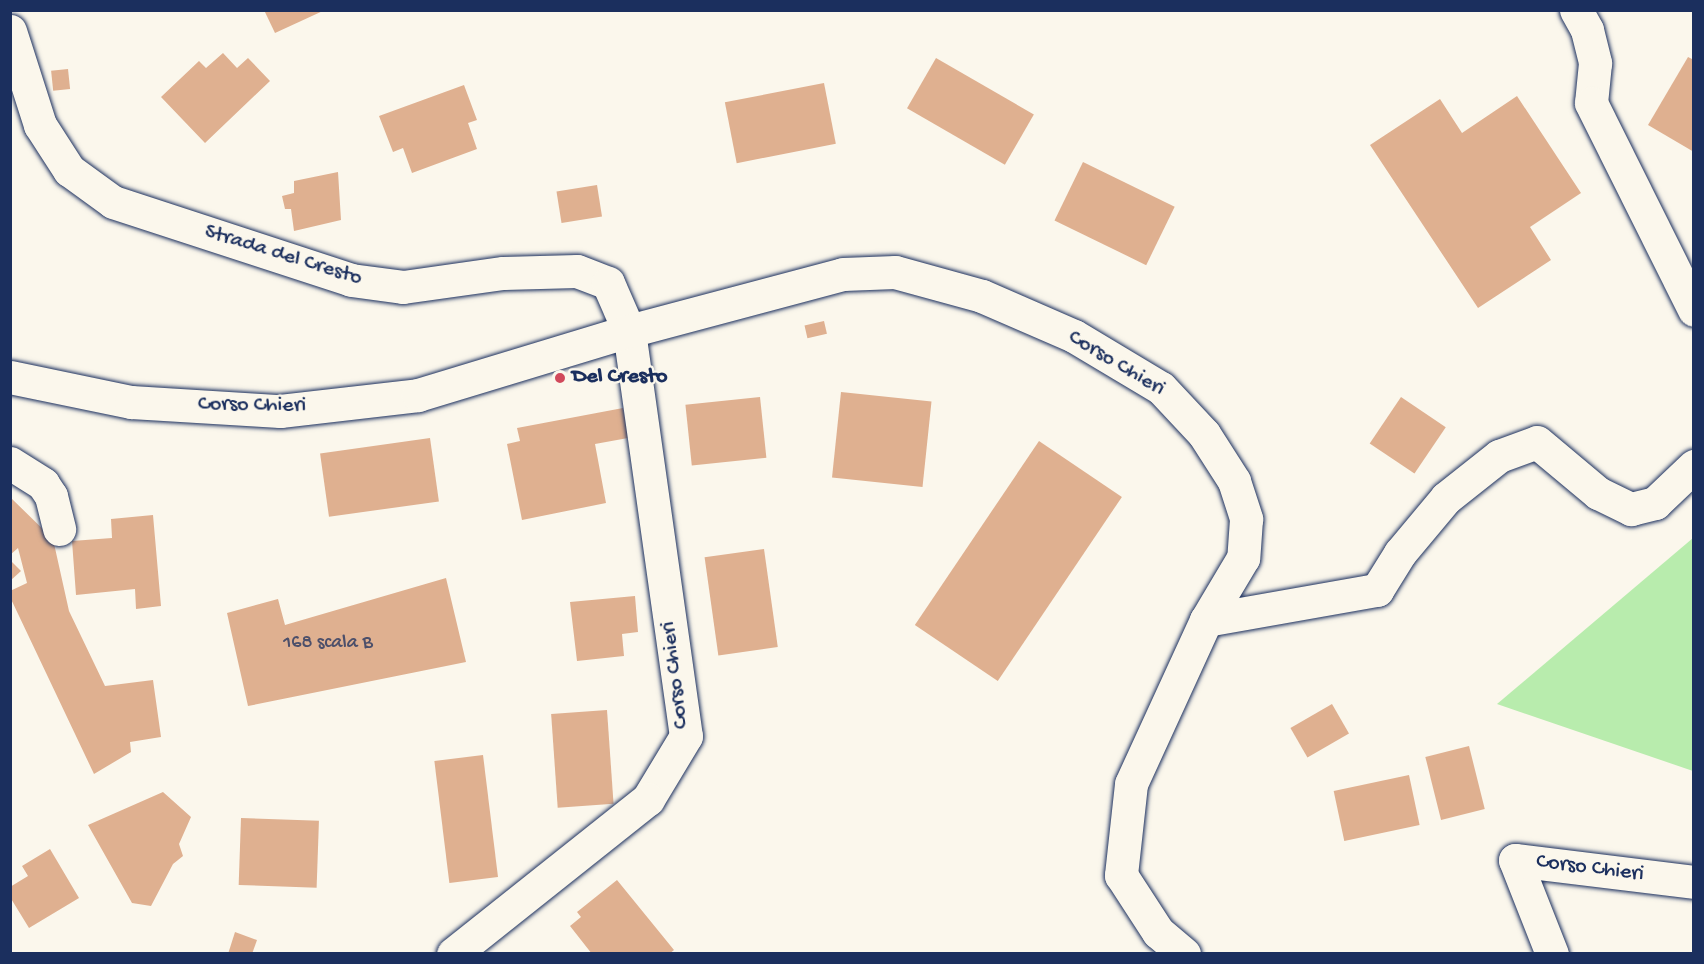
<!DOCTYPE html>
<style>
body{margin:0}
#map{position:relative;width:1704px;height:964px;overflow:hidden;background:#fbf7ec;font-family:"Gochi Hand",sans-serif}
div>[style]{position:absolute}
.green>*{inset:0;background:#b8ecad}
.building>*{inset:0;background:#dfb090;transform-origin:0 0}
.roads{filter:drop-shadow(0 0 2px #1b2f5e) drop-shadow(0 0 2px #1b2f5e)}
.minor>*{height:33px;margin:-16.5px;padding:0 16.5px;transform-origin:16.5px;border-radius:16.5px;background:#fbf7ec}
.major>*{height:33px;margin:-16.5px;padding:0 16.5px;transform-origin:16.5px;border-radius:16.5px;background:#fbf7ec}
.dots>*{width:16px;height:16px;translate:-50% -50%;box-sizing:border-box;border:3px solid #fbf7ec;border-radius:50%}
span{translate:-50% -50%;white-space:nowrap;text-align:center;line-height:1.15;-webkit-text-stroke:4.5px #fbf7ec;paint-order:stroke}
.number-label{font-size:20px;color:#4c4f6a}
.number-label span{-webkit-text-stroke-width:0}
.street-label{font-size:22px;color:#1b2f5e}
.poi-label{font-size:22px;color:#1b2f5e;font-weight:700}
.left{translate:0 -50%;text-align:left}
.frame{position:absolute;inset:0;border:12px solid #1b2f5e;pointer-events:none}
</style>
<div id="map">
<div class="green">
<div style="clip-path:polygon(1693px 538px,1693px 771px,1497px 704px)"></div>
</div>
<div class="building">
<div style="clip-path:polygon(264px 10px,325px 10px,275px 33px)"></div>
<div style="clip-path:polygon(223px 53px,237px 68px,248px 58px,270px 81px,205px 143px,161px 97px,199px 61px,206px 68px)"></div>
<div style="clip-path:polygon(1688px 57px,1694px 60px,1694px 152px,1648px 125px)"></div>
<div style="left:936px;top:58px;width:113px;height:58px;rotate:30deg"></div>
<div style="left:68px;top:69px;width:20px;height:17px;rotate:84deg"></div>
<div style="left:824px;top:83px;width:62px;height:101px;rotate:79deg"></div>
<div style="clip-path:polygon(464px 85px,477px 120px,468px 123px,477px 149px,412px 173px,403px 148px,393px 152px,379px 116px)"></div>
<div style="clip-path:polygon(1517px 96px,1581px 193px,1530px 227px,1551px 260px,1478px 308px,1370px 145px,1440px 99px,1462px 133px)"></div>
<div style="left:1083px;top:162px;width:102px;height:65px;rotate:26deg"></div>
<div style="clip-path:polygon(338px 172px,341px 220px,294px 231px,291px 209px,285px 209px,282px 196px,294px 193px,294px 181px)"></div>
<div style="left:597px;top:185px;width:32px;height:41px;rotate:81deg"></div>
<div style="left:824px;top:321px;width:13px;height:20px;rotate:77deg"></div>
<div style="left:841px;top:392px;width:91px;height:86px;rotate:6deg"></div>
<div style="left:760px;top:397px;width:61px;height:75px;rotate:84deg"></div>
<div style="left:1401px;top:397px;width:54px;height:56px;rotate:34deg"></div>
<div style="clip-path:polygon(623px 408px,628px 438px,595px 444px,606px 503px,522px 520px,507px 444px,520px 441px,517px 428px)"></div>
<div style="left:430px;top:438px;width:64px;height:111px;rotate:82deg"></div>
<div style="left:1039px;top:441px;width:100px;height:222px;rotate:34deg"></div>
<div style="clip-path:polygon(10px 497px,53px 539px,69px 611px,105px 686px,153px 680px,161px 737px,130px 742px,131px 752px,94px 774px,10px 597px,10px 591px,27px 583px,18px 548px,10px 555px)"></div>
<div style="clip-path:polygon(153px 515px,161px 606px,136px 609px,135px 589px,76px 595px,72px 541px,112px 538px,111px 519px)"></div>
<div style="left:764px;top:549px;width:99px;height:60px;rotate:82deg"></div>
<div style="clip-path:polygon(10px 560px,21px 571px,10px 581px)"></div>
<div style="clip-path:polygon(446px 578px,466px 662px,248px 706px,227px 613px,278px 599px,285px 625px)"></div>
<div style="clip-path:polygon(635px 596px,638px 632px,622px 634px,624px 656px,577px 661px,570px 602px)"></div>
<div style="left:1332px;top:704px;width:34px;height:48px;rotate:60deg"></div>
<div style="left:607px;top:710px;width:94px;height:56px;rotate:86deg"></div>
<div style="left:1469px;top:746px;width:65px;height:45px;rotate:76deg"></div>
<div style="left:483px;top:755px;width:123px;height:49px;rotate:83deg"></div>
<div style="left:1409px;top:775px;width:51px;height:77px;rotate:78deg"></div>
<div style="clip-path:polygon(163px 792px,191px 817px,179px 844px,183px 856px,173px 864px,151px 906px,132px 903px,88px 825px)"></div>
<div style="left:241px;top:818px;width:78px;height:67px;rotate:2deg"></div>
<div style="clip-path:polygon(50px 849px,79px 898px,29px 928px,10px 897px,10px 887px,28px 876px,22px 866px)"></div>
<div style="clip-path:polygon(617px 880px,674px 950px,669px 954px,592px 954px,570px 926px,581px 917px,577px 912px)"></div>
<div style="clip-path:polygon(235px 932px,257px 940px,252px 954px,228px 954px)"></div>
</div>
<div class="roads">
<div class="minor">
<div style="left:1576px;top:10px;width:23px;rotate:61deg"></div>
<div style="left:1587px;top:30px;width:34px;rotate:76deg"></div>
<div style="left:1595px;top:63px;width:40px;rotate:95.7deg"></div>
<div style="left:1591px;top:103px;width:231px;rotate:63.5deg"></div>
<div style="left:10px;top:31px;width:99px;rotate:72.3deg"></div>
<div style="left:40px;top:125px;width:54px;rotate:57.2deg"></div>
<div style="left:69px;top:170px;width:54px;rotate:36deg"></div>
<div style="left:113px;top:202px;width:250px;rotate:18.1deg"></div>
<div style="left:351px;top:280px;width:52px;rotate:7.7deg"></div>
<div style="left:403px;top:287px;width:101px;rotate:-8deg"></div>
<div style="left:503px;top:273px;width:74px;rotate:-1.5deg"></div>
<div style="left:577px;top:271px;width:33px;rotate:21deg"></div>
<div style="left:608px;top:283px;width:52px;rotate:66.4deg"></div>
<div style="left:629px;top:331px;width:409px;rotate:82deg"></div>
<div style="left:686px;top:736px;width:74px;rotate:121.1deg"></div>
<div style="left:648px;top:799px;width:249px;rotate:141.5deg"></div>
<div style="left:10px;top:463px;width:39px;rotate:32deg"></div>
<div style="left:43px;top:484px;width:14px;rotate:56deg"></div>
<div style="left:51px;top:496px;width:34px;rotate:76deg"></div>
<div style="left:1206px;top:620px;width:174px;rotate:-10deg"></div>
<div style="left:1377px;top:590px;width:44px;rotate:-58.1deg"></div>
<div style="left:1400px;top:553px;width:72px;rotate:-50.1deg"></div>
<div style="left:1446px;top:498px;width:68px;rotate:-38.4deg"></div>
<div style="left:1499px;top:456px;width:40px;rotate:-20.2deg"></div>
<div style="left:1537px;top:442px;width:80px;rotate:39.9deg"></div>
<div style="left:1598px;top:493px;width:37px;rotate:26deg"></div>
<div style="left:1631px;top:509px;width:25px;rotate:-14deg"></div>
<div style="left:1655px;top:503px;width:54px;rotate:-43.5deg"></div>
<div style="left:1552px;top:954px;width:101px;rotate:-111.5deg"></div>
<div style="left:1515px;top:860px;width:180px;rotate:7deg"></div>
</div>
<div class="major">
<div style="left:10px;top:377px;width:124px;rotate:11.7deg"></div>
<div style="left:131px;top:402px;width:149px;rotate:3.5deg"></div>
<div style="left:280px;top:411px;width:139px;rotate:-6.6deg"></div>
<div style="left:418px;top:395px;width:220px;rotate:-16.9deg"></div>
<div style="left:629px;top:331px;width:221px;rotate:-14.9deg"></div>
<div style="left:843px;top:274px;width:52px;rotate:-2.2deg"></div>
<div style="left:895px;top:272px;width:90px;rotate:15.4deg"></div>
<div style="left:982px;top:296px;width:100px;rotate:23.5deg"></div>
<div style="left:1074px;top:336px;width:101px;rotate:30.9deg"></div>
<div style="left:1161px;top:388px;width:63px;rotate:46.9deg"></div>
<div style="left:1204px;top:434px;width:56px;rotate:57.4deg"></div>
<div style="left:1234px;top:481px;width:40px;rotate:72deg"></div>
<div style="left:1246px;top:519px;width:39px;rotate:94deg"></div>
<div style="left:1243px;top:558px;width:72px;rotate:120.8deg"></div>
<div style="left:1206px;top:620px;width:180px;rotate:114.6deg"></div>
<div style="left:1131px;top:784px;width:92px;rotate:96.3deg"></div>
<div style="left:1121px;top:875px;width:68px;rotate:57deg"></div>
<div style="left:1158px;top:932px;width:34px;rotate:40deg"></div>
</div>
</div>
<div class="dots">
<div style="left:560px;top:378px;background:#d1495b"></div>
</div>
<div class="number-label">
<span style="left:328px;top:643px">168 scala B</span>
</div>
<div class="street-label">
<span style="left:283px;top:256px;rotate:17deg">Strada del Cresto</span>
<span style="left:1116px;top:364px;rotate:31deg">Corso Chieri</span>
<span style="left:252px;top:406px;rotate:1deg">Corso Chieri</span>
<span style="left:676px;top:675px;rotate:-97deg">Corso Chieri</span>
<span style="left:1590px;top:869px;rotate:7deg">Corso Chieri</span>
</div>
<div class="poi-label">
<span class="left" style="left:572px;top:378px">Del Cresto</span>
</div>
<div class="frame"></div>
</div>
